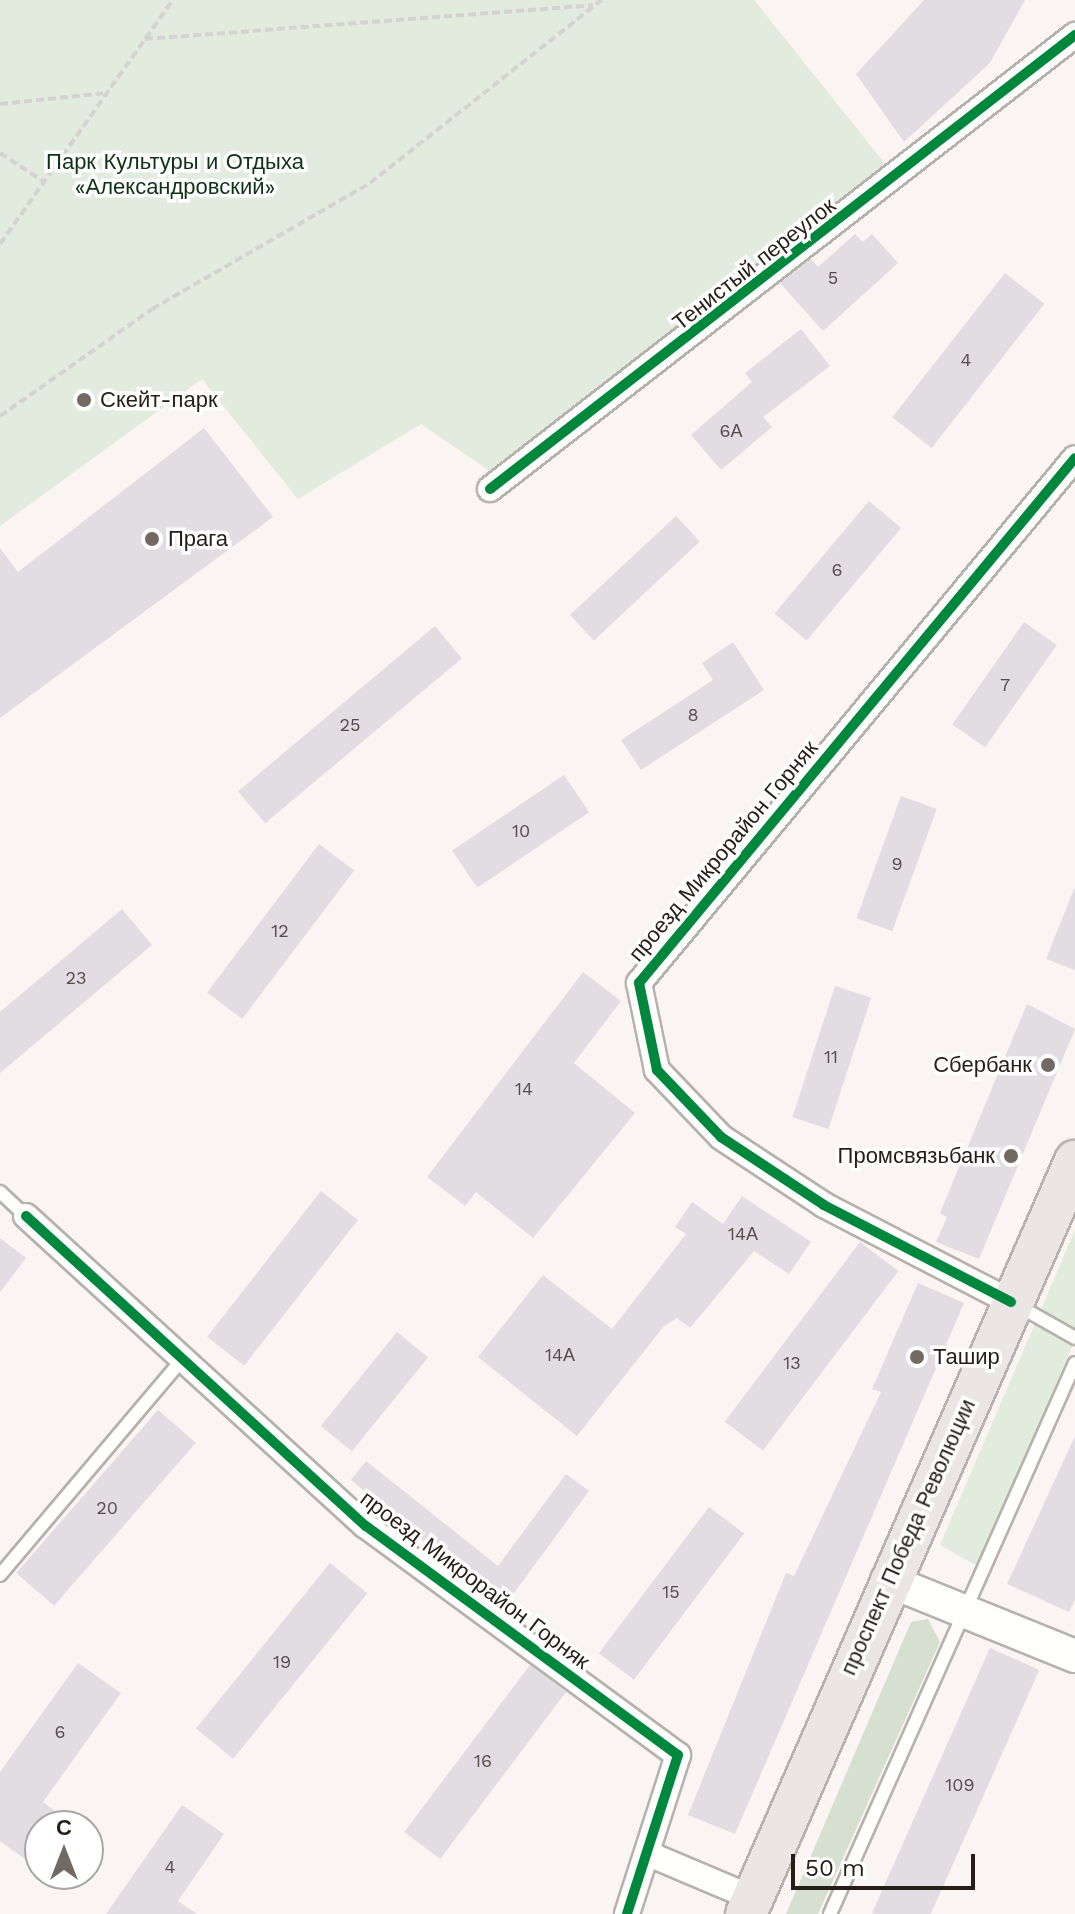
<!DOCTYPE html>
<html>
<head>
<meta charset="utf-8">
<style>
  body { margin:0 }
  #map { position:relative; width:1075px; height:1914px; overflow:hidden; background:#faf5f2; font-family:"Work Sans",sans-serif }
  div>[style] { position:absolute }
  .green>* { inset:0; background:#e1ebde }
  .forest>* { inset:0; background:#d5e0d1 }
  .building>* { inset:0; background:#e2dde2; transform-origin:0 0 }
  .path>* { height:4px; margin-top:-2px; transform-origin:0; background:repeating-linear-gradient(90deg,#d5d3d2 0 8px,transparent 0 12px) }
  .roads { filter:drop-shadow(2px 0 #b7b1ad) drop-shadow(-2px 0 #b7b1ad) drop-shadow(0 2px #b7b1ad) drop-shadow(0 -2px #b7b1ad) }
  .service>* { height:12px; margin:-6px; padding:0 6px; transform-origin:6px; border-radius:6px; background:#fefefd }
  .minor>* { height:24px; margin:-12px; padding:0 12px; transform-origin:12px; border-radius:12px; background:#fefefd }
  .tertiary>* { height:32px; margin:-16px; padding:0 16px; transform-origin:16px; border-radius:16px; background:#fefefd }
  .primary>* { height:40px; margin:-20px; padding:0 20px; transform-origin:20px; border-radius:20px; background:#ece5e6 }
  .cycleway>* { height:10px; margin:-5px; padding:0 5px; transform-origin:5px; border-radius:5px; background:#00873e }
  .dots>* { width:22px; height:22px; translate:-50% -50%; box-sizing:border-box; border:4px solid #fff; border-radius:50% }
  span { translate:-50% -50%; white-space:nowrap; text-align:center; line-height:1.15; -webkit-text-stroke:7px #fff; paint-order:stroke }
  .number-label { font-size:18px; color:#554d4a }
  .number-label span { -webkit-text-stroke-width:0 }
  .park-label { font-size:22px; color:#0d3312 }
  .street-label { font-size:22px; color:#261d18 }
  .poi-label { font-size:22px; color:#261d18 }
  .left { translate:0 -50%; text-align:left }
  .right { translate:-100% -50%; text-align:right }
  .north { position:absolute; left:24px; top:1810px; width:80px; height:80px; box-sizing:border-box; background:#fff; border:2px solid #a8a5a3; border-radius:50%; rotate:0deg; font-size:22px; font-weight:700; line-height:32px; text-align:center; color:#261d18 }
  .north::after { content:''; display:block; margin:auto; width:28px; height:36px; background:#706964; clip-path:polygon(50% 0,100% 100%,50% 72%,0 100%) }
  .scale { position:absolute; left:791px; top:1854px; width:184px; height:36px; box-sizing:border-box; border:4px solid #261d18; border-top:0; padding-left:10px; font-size:24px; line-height:28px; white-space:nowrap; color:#261d18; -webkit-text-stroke:6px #fff; paint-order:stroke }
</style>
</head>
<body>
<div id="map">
  <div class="green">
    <i style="clip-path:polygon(0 0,754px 0,886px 165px,491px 472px,421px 424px,298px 499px,202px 379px,0 526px)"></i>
    <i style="clip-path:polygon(1075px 1230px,1075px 1340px,979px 1567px,940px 1545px)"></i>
  </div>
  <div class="forest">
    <i style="clip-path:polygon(928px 1619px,940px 1642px,818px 1914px,786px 1914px,911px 1622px)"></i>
  </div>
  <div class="building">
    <i style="clip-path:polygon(924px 0,1025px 0,990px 63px,904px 142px,856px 74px)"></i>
    <i style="clip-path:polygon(855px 234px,863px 242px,872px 234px,898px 263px,823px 331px,780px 283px,811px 259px,818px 267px)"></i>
    <i style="left:1005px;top:273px;width:50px;height:183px;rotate:38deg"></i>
    <i style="clip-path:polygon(801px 329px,830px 366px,763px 417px,772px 427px,721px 470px,691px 435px,752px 382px,745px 373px)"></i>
    <i style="clip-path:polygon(204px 428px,273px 517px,0 718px,0 548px,18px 572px)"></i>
    <i style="left:869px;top:501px;width:42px;height:147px;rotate:40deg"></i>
    <i style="left:676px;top:516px;width:35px;height:145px;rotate:47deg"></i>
    <i style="left:1024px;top:622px;width:40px;height:125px;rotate:35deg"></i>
    <i style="left:435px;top:626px;width:42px;height:257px;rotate:50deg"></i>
    <i style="clip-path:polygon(733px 642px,764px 690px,641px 770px,621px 740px,713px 680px,702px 663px)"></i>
    <i style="left:564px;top:775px;width:45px;height:135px;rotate:56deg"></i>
    <i style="left:901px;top:796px;width:38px;height:130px;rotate:20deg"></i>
    <i style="left:319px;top:844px;width:44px;height:186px;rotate:37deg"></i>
    <i style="clip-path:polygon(1074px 889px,1075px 889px,1075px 970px,1046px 959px)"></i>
    <i style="clip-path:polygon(122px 909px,152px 945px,0 1073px,0 1012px)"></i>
    <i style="clip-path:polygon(583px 972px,621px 1001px,574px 1063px,635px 1113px,533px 1238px,476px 1192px,465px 1206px,427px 1177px)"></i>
    <i style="left:835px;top:986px;width:38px;height:138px;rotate:18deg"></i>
    <i style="clip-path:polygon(1027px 1004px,1075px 1029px,979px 1259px,936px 1242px,947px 1217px,940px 1213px)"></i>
    <i style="left:321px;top:1191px;width:47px;height:185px;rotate:38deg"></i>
    <i style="clip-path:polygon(742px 1196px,811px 1242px,789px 1274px,754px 1251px,690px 1328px,677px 1318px,664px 1326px,577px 1436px,478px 1357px,543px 1275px,612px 1329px,686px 1234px,675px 1227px,692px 1202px,723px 1224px)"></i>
    <i style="clip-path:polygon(0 1238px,26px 1258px,0 1292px)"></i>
    <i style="left:860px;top:1242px;width:48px;height:225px;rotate:37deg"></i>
    <i style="clip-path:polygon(918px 1283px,964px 1303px,735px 1834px,688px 1815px,786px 1573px,794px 1576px,881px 1392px,872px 1389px)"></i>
    <i style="left:397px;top:1332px;width:40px;height:121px;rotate:39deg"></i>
    <i style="left:158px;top:1410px;width:50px;height:216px;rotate:41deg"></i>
    <i style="clip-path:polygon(1075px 1436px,1075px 1600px,1069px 1612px,1007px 1584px)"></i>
    <i style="clip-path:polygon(366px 1461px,498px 1566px,566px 1474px,589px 1491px,503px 1608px,351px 1480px)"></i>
    <i style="left:709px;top:1507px;width:44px;height:183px;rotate:37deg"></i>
    <i style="left:330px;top:1563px;width:48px;height:213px;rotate:39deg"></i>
    <i style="left:990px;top:1648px;width:54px;height:290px;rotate:24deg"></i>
    <i style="clip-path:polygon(78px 1663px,121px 1693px,43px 1802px,75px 1826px,40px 1826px,40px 1870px,0 1841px,0 1772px)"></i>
    <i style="left:530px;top:1665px;width:45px;height:209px;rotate:37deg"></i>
    <i style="clip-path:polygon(182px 1805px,224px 1834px,178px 1901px,197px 1914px,106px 1914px)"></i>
  </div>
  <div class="path">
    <i style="left:145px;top:39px;width:449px;rotate:-4.3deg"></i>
    <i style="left:0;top:104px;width:106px;rotate:-6deg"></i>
    <i style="left:0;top:153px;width:51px;rotate:33.1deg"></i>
    <i style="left:0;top:244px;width:299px;rotate:-54.7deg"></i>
    <i style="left:0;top:416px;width:186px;rotate:-35.1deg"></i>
    <i style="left:152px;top:309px;width:252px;rotate:-30deg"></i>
    <i style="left:370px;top:183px;width:295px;rotate:-38.3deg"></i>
  </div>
  <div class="roads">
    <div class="service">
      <i style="left:0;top:1192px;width:35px;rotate:43deg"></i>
      <i style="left:1017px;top:1305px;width:67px;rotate:29.6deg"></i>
      <i style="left:0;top:1575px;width:285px;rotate:-49.8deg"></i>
      <i style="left:830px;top:1914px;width:603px;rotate:-66.03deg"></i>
    </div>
    <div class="minor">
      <i style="left:490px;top:489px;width:741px;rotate:-37.81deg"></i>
      <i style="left:26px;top:1216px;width:460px;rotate:42.4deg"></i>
      <i style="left:366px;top:1526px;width:387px;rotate:36.3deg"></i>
      <i style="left:678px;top:1755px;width:167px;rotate:107.8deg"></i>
      <i style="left:1011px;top:1302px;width:211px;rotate:-152.6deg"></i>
      <i style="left:824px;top:1205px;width:123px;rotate:-146.6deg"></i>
      <i style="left:721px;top:1137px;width:93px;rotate:-133.7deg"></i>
      <i style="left:657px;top:1070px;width:89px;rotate:-101.7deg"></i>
      <i style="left:639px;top:983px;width:682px;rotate:-50.29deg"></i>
      <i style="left:651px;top:1855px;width:111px;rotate:22.9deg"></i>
    </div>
    <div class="tertiary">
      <i style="left:887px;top:1580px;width:203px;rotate:22deg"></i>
    </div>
    <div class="primary">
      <i style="left:746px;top:1914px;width:822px;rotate:-66.4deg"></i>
    </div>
  </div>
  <div class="cycleway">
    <i style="left:490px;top:489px;width:741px;rotate:-37.81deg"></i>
    <i style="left:26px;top:1216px;width:460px;rotate:42.4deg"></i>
    <i style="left:366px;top:1526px;width:387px;rotate:36.3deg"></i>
    <i style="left:678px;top:1755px;width:167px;rotate:107.8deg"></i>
    <i style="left:1011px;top:1302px;width:211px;rotate:-152.6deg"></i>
    <i style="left:824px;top:1205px;width:123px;rotate:-146.6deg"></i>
    <i style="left:721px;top:1137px;width:93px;rotate:-133.7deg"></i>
    <i style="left:657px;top:1070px;width:89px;rotate:-101.7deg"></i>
    <i style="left:639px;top:983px;width:682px;rotate:-50.29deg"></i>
  </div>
  <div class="dots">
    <i style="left:84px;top:400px;background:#706964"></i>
    <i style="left:152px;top:539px;background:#706964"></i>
    <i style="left:1048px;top:1065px;background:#706964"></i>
    <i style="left:1011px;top:1156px;background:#706964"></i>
    <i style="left:917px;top:1357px;background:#706964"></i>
  </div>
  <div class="number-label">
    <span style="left:833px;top:278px">5</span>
    <span style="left:966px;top:360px">4</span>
    <span style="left:731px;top:431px">6А</span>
    <span style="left:837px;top:570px">6</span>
    <span style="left:1005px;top:685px">7</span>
    <span style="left:693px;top:715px">8</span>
    <span style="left:350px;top:725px">25</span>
    <span style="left:521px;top:831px">10</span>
    <span style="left:897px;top:864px">9</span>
    <span style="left:280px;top:931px">12</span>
    <span style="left:76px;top:978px">23</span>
    <span style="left:831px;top:1057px">11</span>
    <span style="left:524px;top:1089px">14</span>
    <span style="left:743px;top:1234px">14А</span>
    <span style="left:560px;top:1355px">14А</span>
    <span style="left:792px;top:1363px">13</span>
    <span style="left:107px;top:1508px">20</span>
    <span style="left:671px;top:1592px">15</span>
    <span style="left:282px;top:1662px">19</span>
    <span style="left:60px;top:1732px">6</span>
    <span style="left:483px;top:1761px">16</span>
    <span style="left:960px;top:1785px">109</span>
    <span style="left:170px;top:1867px">4</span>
  </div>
  <div class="park-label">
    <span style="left:175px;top:174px">Парк Культуры и Отдыха<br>«Александровский»</span>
  </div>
  <div class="street-label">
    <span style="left:754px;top:264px;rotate:-38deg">Тенистый переулок</span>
    <span style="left:723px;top:851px;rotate:-50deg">проезд Микрорайон Горняк</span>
    <span style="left:908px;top:1537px;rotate:-66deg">проспект Победа Революции</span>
    <span style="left:475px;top:1580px;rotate:37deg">проезд Микрорайон Горняк</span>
  </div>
  <div class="poi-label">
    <span class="left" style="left:100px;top:400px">Скейт-парк</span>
    <span class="left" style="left:168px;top:539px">Прага</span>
    <span class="right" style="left:1032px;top:1065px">Сбербанк</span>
    <span class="right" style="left:995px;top:1156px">Промсвязьбанк</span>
    <span class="left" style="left:933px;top:1357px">Ташир</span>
  </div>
  <div class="north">С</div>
  <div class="scale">50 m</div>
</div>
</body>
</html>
